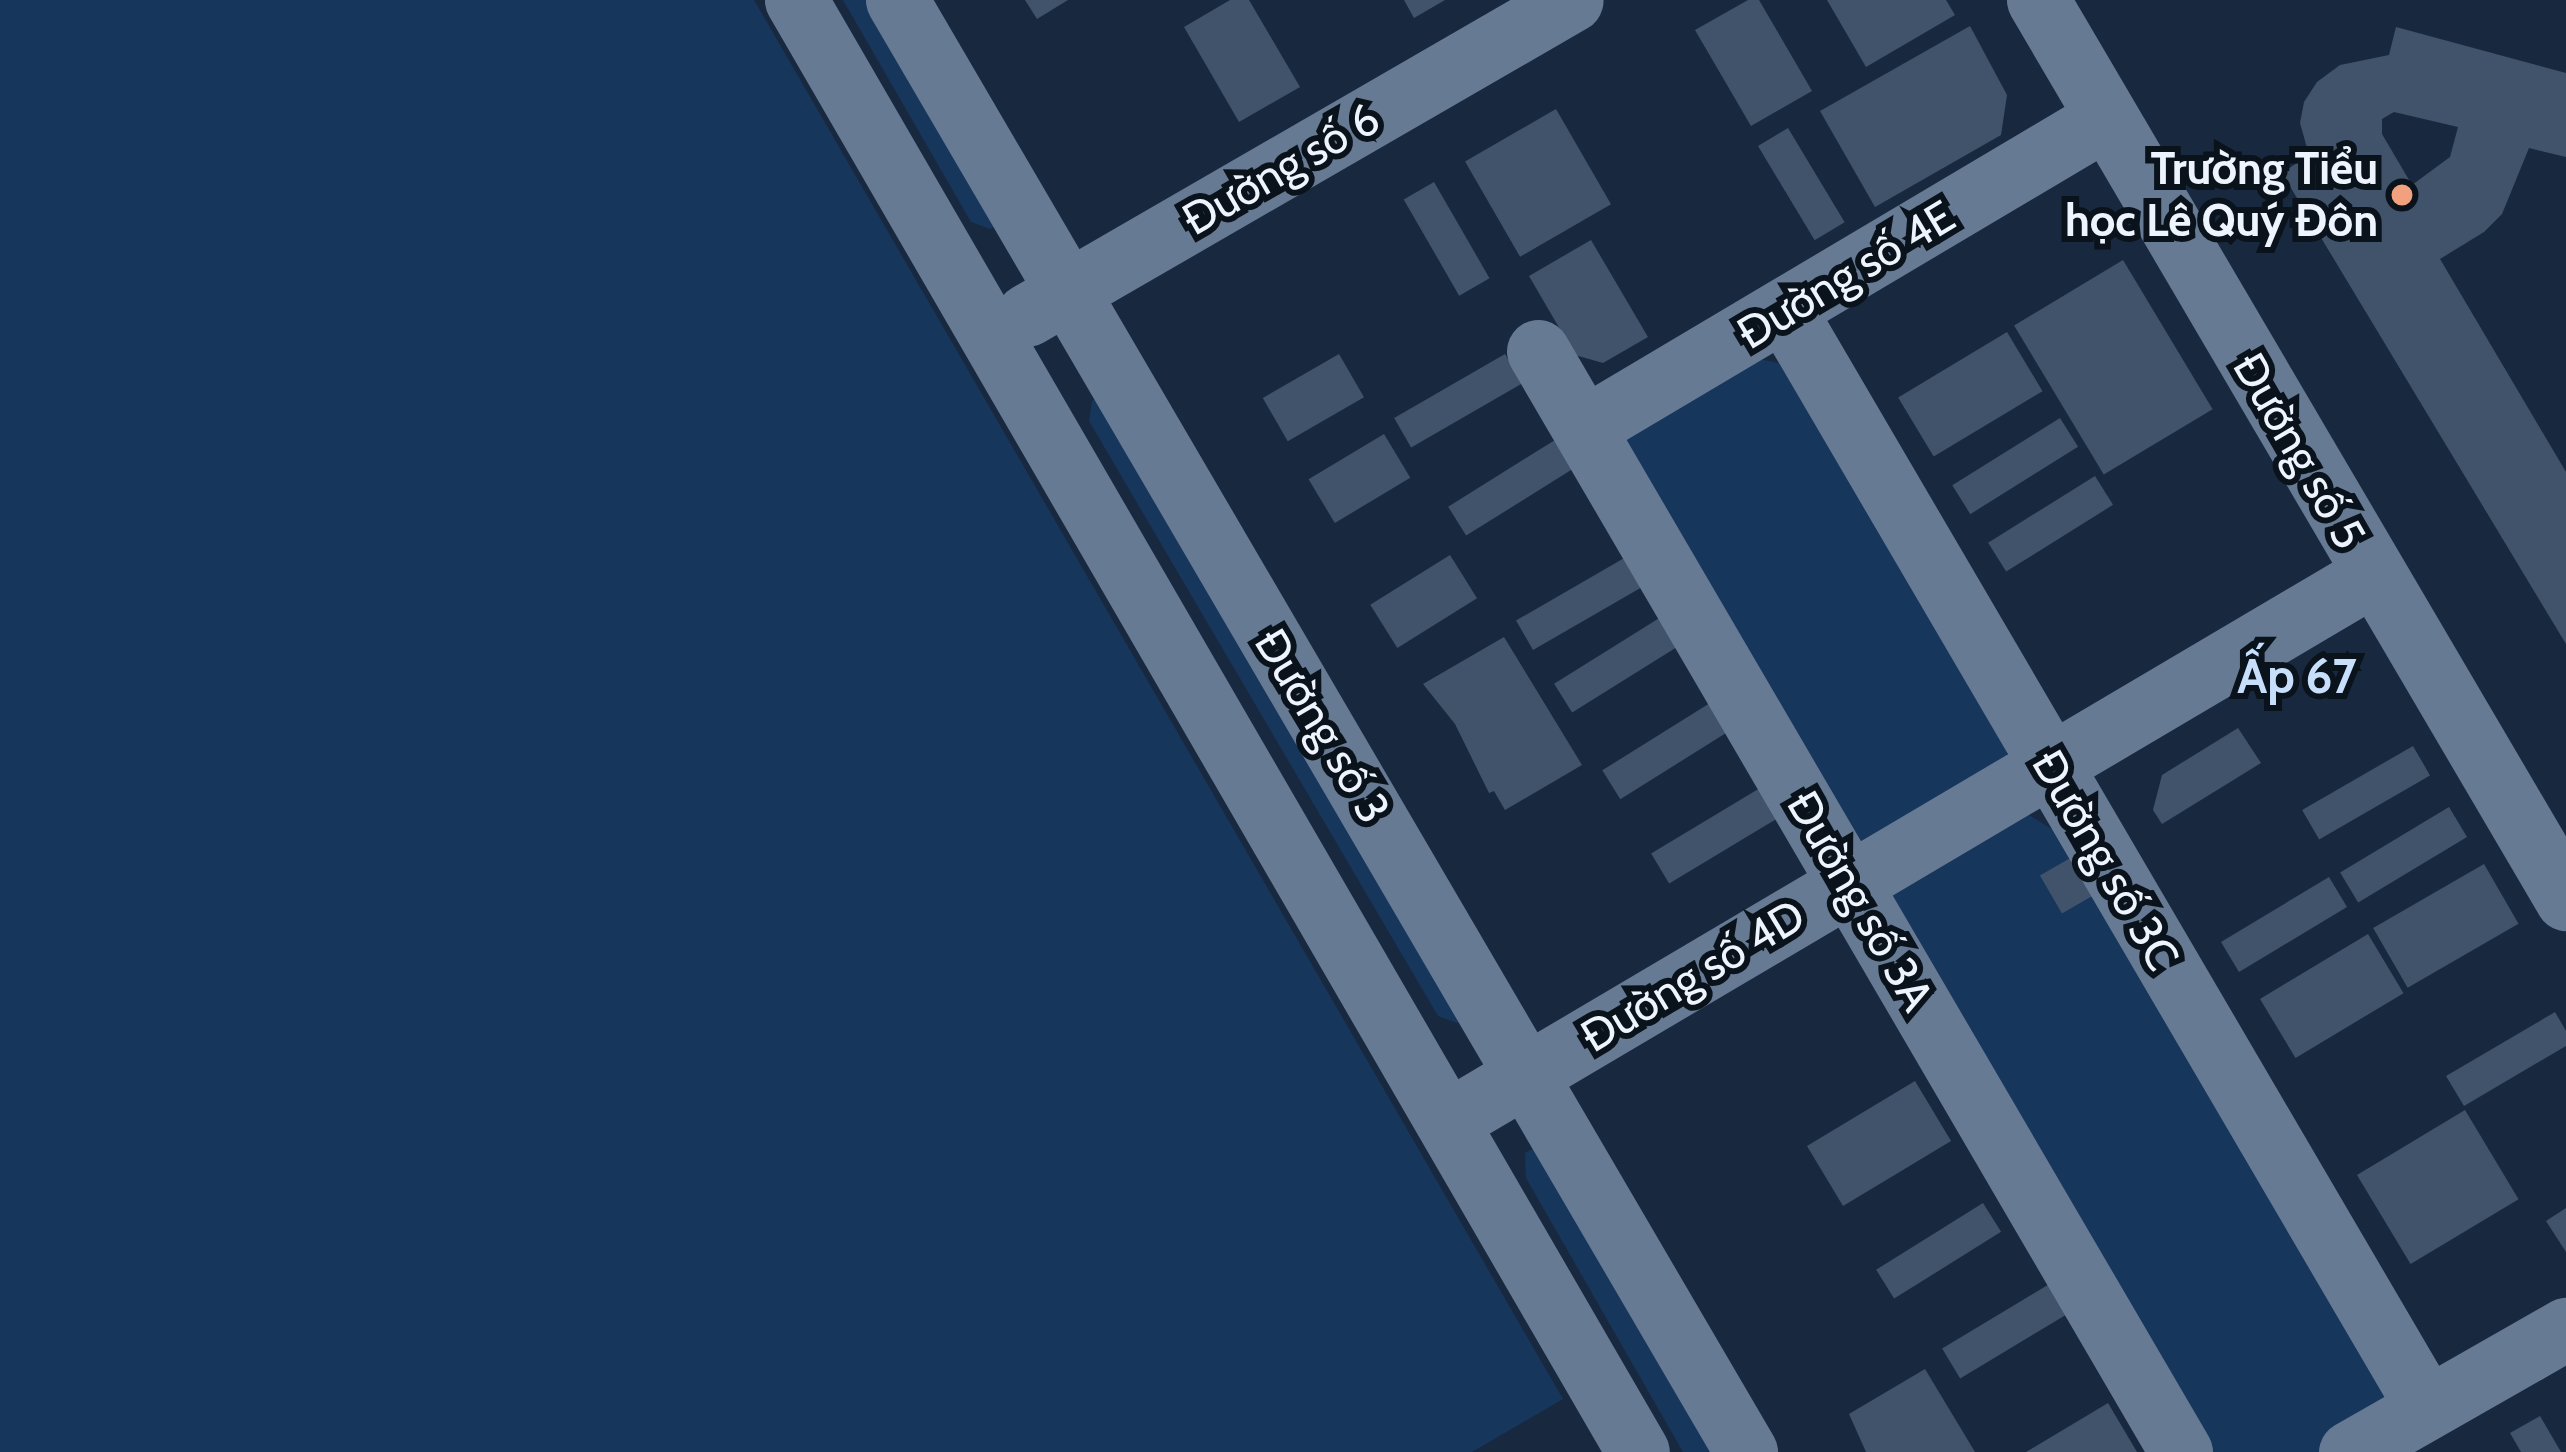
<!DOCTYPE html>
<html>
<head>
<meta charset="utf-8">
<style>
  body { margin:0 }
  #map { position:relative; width:2566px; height:1452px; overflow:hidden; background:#18293f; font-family:Cabin,sans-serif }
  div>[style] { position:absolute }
  .green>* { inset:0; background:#17365b }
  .building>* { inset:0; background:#40536b; transform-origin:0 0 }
  .minor>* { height:63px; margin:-31.5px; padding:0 31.5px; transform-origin:31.5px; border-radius:31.5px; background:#667a94 }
  .dots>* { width:33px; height:33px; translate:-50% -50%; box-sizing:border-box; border:6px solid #0a121b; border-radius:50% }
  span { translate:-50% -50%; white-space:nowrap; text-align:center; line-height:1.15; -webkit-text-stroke:12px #0a121b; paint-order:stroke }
  .street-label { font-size:45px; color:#eef4fd }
  .poi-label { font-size:45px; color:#eef4fd; font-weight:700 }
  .right { translate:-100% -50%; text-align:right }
  .neighbourhood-label { font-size:48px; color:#c8dffb; font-weight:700 }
</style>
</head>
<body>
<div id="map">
  <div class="green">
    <i style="clip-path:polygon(0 0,754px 0,1563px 1399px,1472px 1452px,0 1452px)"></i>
    <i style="clip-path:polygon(843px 0,883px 0,1000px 223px,990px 229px,971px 222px)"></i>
    <i style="clip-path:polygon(1758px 359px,1779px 363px,2009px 739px,2006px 761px,1868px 844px,1851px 839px,1624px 446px,1632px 429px)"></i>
    <i style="clip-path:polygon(1101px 397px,1466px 1017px,1457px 1023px,1438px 1016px,1089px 421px,1092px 401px)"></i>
    <i style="clip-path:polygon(2026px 813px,2065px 837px,2390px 1386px,2377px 1417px,2318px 1452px,2195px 1452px,1889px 909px,1893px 890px)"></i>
    <i style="clip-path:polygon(1536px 1147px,1729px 1452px,1683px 1452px,1526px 1178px,1525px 1153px)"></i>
  </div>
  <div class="building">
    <i style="clip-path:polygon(1025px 0,1068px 0,1037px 19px)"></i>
    <i style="clip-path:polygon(1230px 0,1249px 0,1300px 87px,1239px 122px,1184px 27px)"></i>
    <i style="clip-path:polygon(1404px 0,1445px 0,1414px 18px)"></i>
    <i style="clip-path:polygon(1748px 0,1759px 0,1812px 91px,1751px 126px,1695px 30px)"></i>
    <i style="clip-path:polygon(1827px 0,1946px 0,1955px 15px,1866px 67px)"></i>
    <i style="clip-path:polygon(1970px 26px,2007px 95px,2001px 135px,1875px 207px,1820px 111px)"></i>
    <i style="clip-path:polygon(evenodd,2396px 27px,2566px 73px,2566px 157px,2529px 148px,2502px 214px,2484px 232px,2440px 259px,2566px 472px,2566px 644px,2282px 173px,2309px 155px,2300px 123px,2304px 102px,2317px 82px,2340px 65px,2389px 55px,2396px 27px,2394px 112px,2458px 127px,2450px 157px,2412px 185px,2382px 134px,2382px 119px,2394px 112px)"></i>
    <i style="left:1556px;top:109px;width:110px;height:105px;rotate:60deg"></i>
    <i style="left:1788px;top:128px;width:110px;height:35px;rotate:59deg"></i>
    <i style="left:1434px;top:182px;width:111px;height:35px;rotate:60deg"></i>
    <i style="clip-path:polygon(1591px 240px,1648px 337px,1603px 363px,1575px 355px,1529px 276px)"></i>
    <i style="left:2123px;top:260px;width:174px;height:127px;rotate:59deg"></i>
    <i style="left:2007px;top:332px;width:69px;height:127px;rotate:59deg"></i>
    <i style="left:1339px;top:354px;width:50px;height:88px;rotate:60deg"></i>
    <i style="left:1505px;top:354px;width:34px;height:128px;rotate:60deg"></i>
    <i style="left:2060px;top:418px;width:34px;height:127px;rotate:58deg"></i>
    <i style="left:1384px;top:434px;width:51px;height:88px;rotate:59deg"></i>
    <i style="left:1555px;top:440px;width:34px;height:126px;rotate:58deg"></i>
    <i style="left:2095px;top:476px;width:34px;height:126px;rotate:58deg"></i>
    <i style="left:1450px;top:555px;width:51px;height:94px;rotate:58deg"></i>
    <i style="left:1626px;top:557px;width:34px;height:127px;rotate:60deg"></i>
    <i style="left:1661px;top:617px;width:34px;height:126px;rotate:58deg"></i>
    <i style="clip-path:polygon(1504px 637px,1582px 765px,1505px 810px,1494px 791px,1489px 793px,1455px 724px,1423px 684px)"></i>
    <i style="left:1710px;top:703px;width:34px;height:127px;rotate:58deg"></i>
    <i style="clip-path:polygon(2238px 728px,2261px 763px,2162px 824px,2153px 810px,2162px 775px)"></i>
    <i style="left:2413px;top:746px;width:34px;height:128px;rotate:60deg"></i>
    <i style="left:1760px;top:788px;width:35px;height:127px;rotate:59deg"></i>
    <i style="left:2449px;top:807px;width:35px;height:127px;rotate:59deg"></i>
    <i style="left:2072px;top:857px;width:44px;height:37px;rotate:60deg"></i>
    <i style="left:2484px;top:864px;width:69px;height:128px;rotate:60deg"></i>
    <i style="left:2329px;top:877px;width:35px;height:126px;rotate:59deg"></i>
    <i style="left:2368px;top:934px;width:69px;height:126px;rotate:59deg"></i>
    <i style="clip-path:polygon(2555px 1012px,2566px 1031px,2566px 1046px,2464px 1106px,2446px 1076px)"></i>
    <i style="left:1915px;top:1081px;width:70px;height:126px;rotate:59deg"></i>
    <i style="left:2465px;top:1110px;width:104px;height:126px;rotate:59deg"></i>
    <i style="left:1983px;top:1203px;width:34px;height:126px;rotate:58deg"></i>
    <i style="clip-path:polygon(2566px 1208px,2566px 1252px,2546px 1221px)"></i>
    <i style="left:2051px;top:1283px;width:35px;height:127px;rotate:59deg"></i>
    <i style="clip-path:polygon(1925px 1369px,1975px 1452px,1866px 1452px,1849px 1414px)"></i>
    <i style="clip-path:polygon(2108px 1403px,2137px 1452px,2026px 1452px)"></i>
    <i style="clip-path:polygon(2540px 1416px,2561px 1452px,2521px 1452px,2510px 1433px)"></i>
  </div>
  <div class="minor">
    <i style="left:796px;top:0;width:1678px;rotate:59.89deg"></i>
    <i style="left:897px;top:0;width:1682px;rotate:59.68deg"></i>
    <i style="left:2038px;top:0;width:1043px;rotate:59.57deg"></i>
    <i style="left:1786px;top:313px;width:1267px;rotate:59.65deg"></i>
    <i style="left:1027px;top:315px;width:629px;rotate:-30.03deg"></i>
    <i style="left:1538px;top:351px;width:1275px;rotate:59.71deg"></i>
    <i style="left:1584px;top:428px;width:607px;rotate:-30.7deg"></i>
    <i style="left:1448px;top:1121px;width:1073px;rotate:-30.58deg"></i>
    <i style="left:2350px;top:1452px;width:249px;rotate:-29.7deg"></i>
  </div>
  <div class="dots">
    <i style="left:2402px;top:195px;background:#f2a17e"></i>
  </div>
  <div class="street-label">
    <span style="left:1281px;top:169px;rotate:-30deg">Đường số 6</span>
    <span style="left:1846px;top:275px;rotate:-31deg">Đường số 4E</span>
    <span style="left:2299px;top:451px;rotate:60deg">Đường số 5</span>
    <span style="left:1322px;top:726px;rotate:59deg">Đường số 3</span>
    <span style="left:2105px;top:860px;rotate:60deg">Đường số 3C</span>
    <span style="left:1860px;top:901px;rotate:60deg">Đường số 3A</span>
    <span style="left:1693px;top:976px;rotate:-31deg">Đường số 4D</span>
  </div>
  <div class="poi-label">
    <span class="right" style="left:2378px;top:195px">Trường Tiểu<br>học Lê Quý Đôn</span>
  </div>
  <div class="neighbourhood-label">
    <span style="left:2297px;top:677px">Ấp 67</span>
  </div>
</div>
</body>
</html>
